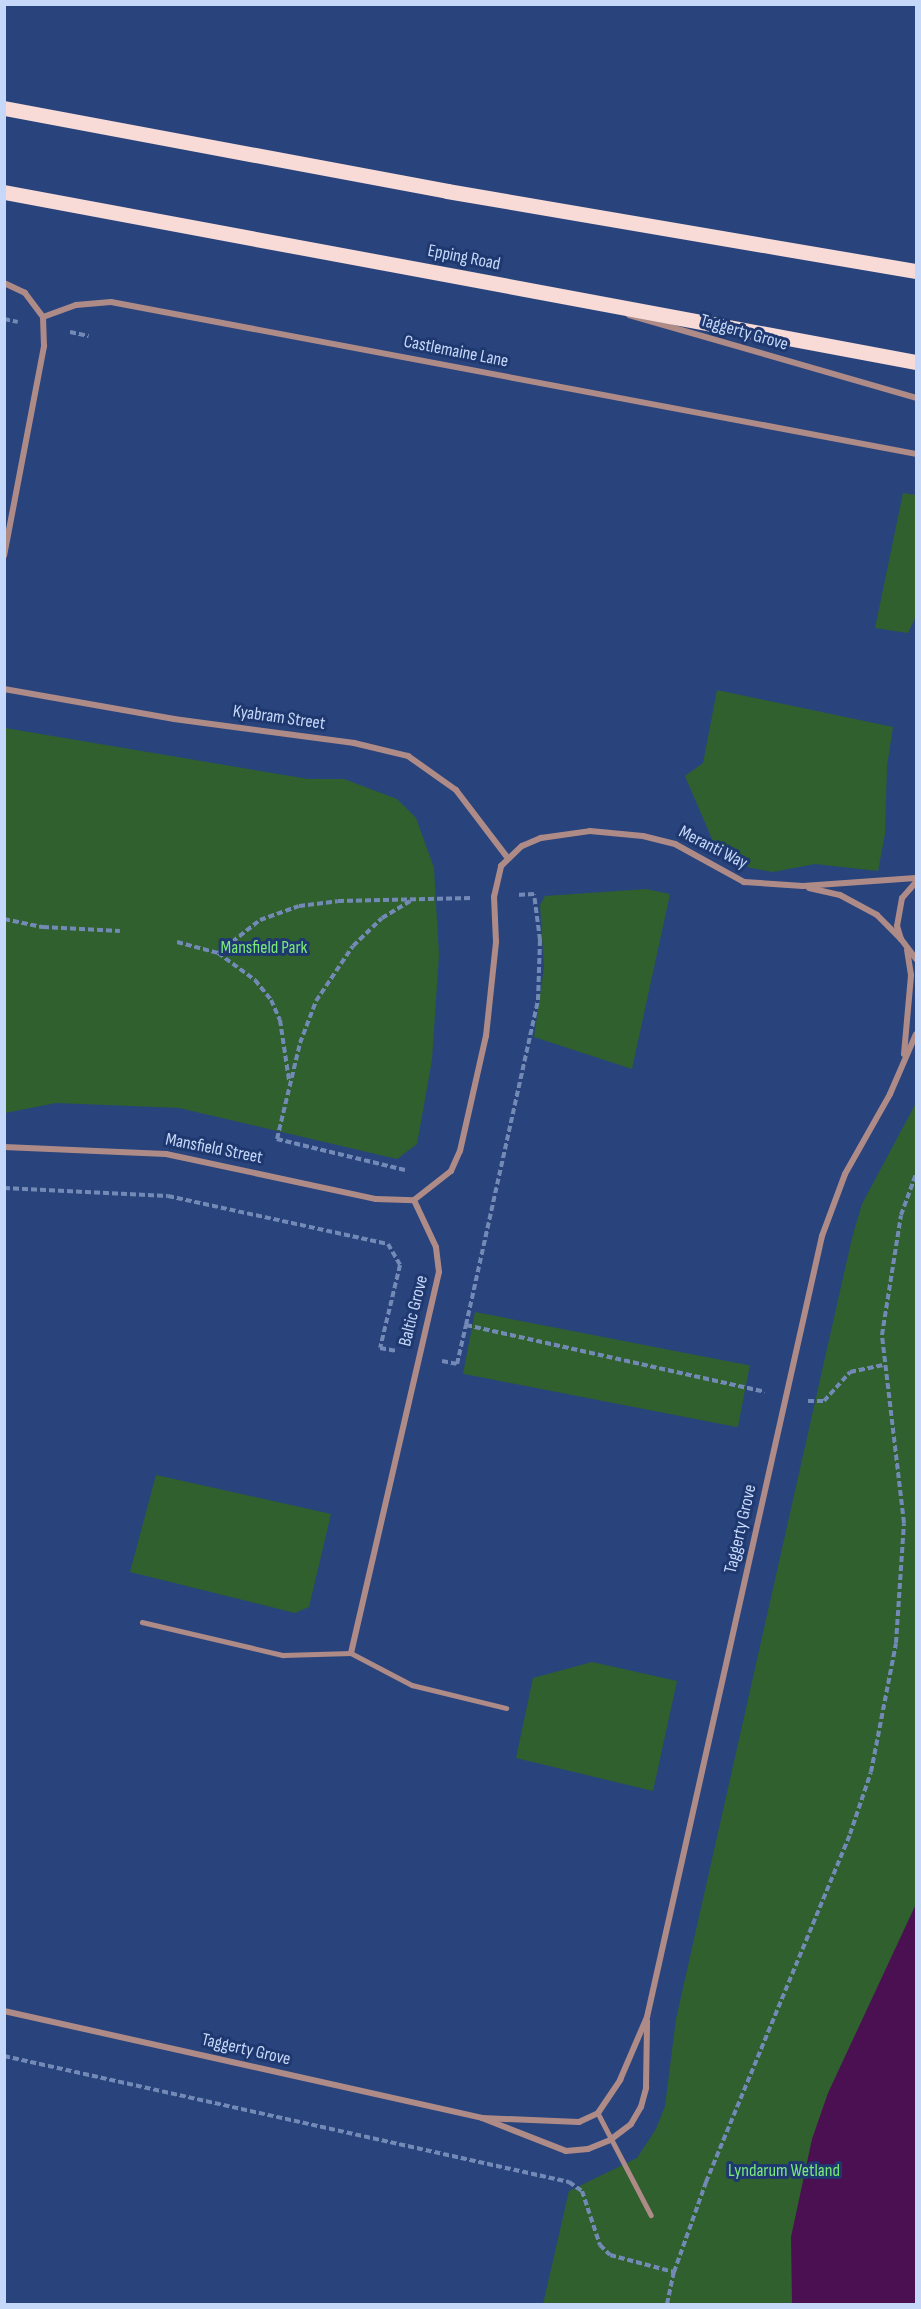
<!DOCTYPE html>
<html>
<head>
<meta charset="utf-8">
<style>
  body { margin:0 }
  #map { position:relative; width:921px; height:2309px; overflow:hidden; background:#29447c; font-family:"Sofia Sans Condensed",sans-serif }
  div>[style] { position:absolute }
  .green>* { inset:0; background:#2f602e; transform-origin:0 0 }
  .water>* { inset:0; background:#4b1052 }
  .path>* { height:4px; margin-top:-2px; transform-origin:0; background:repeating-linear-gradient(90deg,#738ab7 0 6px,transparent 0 9px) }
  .lane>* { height:4.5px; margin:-2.25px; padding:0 2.25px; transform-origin:2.25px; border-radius:2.25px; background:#af8b88 }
  .street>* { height:6px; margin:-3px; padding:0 3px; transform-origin:3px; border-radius:3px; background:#af8b88 }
  .primary>* { height:15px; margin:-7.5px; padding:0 7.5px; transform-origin:7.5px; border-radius:7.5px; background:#f8dad7 }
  span { translate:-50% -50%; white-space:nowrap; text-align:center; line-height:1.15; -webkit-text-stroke:6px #1f3970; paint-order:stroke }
  .street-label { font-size:18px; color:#c6d8f9 }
  .park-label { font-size:18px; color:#7be978 }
  .frame { position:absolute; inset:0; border:6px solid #c6d8f9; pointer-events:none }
</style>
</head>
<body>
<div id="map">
  <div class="green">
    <i style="clip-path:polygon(903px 493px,916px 495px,916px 616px,908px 633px,875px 628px)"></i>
    <i style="clip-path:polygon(717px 690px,893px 727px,887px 766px,885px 834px,878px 871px,815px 864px,773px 872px,751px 868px,727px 857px,715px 846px,685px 776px,703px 763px)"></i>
    <i style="clip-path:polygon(5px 728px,308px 779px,344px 779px,397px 799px,416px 818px,434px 868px,439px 955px,432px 1060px,417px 1144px,397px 1159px,179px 1108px,56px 1103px,5px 1113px)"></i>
    <i style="clip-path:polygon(646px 889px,670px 894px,632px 1069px,534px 1037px,544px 967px,540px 905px,545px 896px)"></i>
    <i style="clip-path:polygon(916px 1103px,916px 2304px,543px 2304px,569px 2191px,637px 2158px,656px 2129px,665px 2106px,676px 2019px,852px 1238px,862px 1204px)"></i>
    <i style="left:475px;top:1312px;width:280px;height:63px;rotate:11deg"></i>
    <i style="clip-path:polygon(156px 1475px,331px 1514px,309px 1607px,295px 1613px,130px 1572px)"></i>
    <i style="clip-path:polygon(592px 1662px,677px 1681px,653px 1791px,516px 1758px,533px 1678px)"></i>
  </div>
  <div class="water">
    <i style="clip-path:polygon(916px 1904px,916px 2304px,792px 2304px,791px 2237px,812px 2139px,828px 2093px)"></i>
  </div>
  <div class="path">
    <i style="left:4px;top:319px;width:14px;rotate:12deg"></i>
    <i style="left:70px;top:332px;width:19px;rotate:12deg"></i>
    <i style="left:4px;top:919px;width:40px;rotate:12deg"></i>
    <i style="left:43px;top:927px;width:77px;rotate:3deg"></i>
    <i style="left:177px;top:942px;width:42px;rotate:15deg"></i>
    <i style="left:218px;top:953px;width:46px;rotate:36.1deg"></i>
    <i style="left:255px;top:980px;width:26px;rotate:51deg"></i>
    <i style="left:271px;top:1000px;width:22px;rotate:66deg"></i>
    <i style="left:280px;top:1020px;width:61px;rotate:81.5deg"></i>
    <i style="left:218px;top:953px;width:53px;rotate:-38.2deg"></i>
    <i style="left:260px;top:920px;width:41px;rotate:-19.7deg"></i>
    <i style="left:299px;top:906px;width:39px;rotate:-7deg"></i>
    <i style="left:338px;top:901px;width:134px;rotate:-1.3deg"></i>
    <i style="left:405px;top:1170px;width:132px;rotate:-166.4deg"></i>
    <i style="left:277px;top:1139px;width:99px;rotate:-76.5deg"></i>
    <i style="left:300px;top:1043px;width:45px;rotate:-69.1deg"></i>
    <i style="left:316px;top:1001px;width:66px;rotate:-56.1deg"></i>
    <i style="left:353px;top:946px;width:40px;rotate:-44deg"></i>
    <i style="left:382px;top:918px;width:33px;rotate:-31deg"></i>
    <i style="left:4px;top:1188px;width:164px;rotate:2.8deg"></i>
    <i style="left:168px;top:1196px;width:225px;rotate:12.3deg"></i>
    <i style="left:388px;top:1244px;width:24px;rotate:60deg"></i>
    <i style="left:400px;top:1265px;width:85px;rotate:103.5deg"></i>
    <i style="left:380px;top:1348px;width:17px;rotate:10deg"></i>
    <i style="left:466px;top:1325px;width:333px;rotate:-77.5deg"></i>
    <i style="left:538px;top:1000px;width:60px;rotate:-88.1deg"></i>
    <i style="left:540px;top:940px;width:46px;rotate:-97.4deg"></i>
    <i style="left:534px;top:894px;width:18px;rotate:177deg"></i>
    <i style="left:442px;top:1361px;width:15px;rotate:11deg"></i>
    <i style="left:457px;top:1364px;width:40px;rotate:-77deg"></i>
    <i style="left:466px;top:1325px;width:306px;rotate:12.6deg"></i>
    <i style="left:808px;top:1401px;width:16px"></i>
    <i style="left:824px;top:1401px;width:39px;rotate:-48deg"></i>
    <i style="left:850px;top:1372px;width:34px;rotate:-12deg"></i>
    <i style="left:4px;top:2056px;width:579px;rotate:12.57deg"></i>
    <i style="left:569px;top:2182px;width:16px;rotate:35deg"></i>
    <i style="left:582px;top:2191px;width:57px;rotate:71.6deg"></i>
    <i style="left:600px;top:2245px;width:14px;rotate:45deg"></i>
    <i style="left:610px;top:2255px;width:66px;rotate:14.9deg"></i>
    <i style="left:667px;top:2304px;width:33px;rotate:-78deg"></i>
    <i style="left:674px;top:2272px;width:96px;rotate:-70.4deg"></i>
    <i style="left:706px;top:2182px;width:377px;rotate:-67.5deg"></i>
    <i style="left:850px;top:1834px;width:65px;rotate:-71.3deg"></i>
    <i style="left:871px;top:1772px;width:131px;rotate:-79deg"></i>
    <i style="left:896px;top:1643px;width:120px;rotate:-86.2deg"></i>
    <i style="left:904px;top:1523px;width:189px;rotate:-96.7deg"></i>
    <i style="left:882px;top:1335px;width:121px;rotate:-81deg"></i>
    <i style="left:901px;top:1215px;width:44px;rotate:-69.9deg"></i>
  </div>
  <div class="lane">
    <i style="left:142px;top:1622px;width:145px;rotate:13.2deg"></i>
    <i style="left:283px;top:1655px;width:68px;rotate:-1.7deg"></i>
    <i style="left:351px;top:1653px;width:69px;rotate:27.7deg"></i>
    <i style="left:412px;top:1685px;width:97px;rotate:13.7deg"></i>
    <i style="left:598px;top:2113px;width:115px;rotate:62.5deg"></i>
  </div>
  <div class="street">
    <i style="left:4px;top:283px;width:23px;rotate:25deg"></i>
    <i style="left:25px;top:293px;width:30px;rotate:53deg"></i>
    <i style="left:43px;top:317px;width:35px;rotate:-20deg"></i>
    <i style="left:76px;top:305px;width:35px;rotate:-5deg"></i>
    <i style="left:111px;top:302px;width:819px;rotate:10.69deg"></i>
    <i style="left:629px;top:315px;width:299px;rotate:16.1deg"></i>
    <i style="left:4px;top:556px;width:214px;rotate:-79.2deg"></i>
    <i style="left:44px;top:346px;width:29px;rotate:-92deg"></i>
    <i style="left:4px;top:689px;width:173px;rotate:10deg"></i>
    <i style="left:174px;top:719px;width:182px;rotate:7.6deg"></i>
    <i style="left:354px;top:743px;width:56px;rotate:13.5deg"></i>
    <i style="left:408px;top:756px;width:59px;rotate:35.3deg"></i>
    <i style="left:456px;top:790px;width:84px;rotate:52.7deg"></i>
    <i style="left:916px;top:882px;width:21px;rotate:131deg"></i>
    <i style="left:902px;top:898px;width:28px;rotate:100deg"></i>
    <i style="left:897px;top:926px;width:14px;rotate:73deg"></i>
    <i style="left:901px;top:939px;width:25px;rotate:53deg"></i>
    <i style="left:809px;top:888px;width:32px;rotate:13deg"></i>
    <i style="left:840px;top:895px;width:42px;rotate:28.4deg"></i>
    <i style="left:877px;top:915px;width:34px;rotate:45deg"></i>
    <i style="left:904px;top:1054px;width:79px;rotate:-84.9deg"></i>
    <i style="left:911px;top:975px;width:25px;rotate:-99deg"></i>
    <i style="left:4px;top:1147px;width:162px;rotate:2.5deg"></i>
    <i style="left:166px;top:1154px;width:215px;rotate:12.1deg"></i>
    <i style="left:376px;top:1199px;width:38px;rotate:2deg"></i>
    <i style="left:351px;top:1653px;width:391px;rotate:-77deg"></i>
    <i style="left:439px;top:1272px;width:25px;rotate:-97deg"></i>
    <i style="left:436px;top:1247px;width:52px;rotate:-115.1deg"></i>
    <i style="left:414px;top:1200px;width:47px;rotate:-38.1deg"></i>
    <i style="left:451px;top:1171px;width:22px;rotate:-66deg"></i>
    <i style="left:460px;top:1151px;width:118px;rotate:-77.3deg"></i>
    <i style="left:486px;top:1036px;width:95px;rotate:-83.9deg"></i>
    <i style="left:496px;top:942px;width:45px;rotate:-92.5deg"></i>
    <i style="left:494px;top:897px;width:32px;rotate:-77deg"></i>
    <i style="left:501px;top:866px;width:29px;rotate:-44deg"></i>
    <i style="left:522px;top:846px;width:21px;rotate:-23deg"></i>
    <i style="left:541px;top:838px;width:49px;rotate:-8.1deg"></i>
    <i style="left:590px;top:831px;width:53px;rotate:5.4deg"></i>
    <i style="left:643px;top:836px;width:33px;rotate:14deg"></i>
    <i style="left:675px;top:844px;width:79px;rotate:28.8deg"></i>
    <i style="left:744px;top:882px;width:59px;rotate:3.9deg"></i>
    <i style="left:803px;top:886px;width:113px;rotate:-4deg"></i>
    <i style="left:4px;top:2011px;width:490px;rotate:12.6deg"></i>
    <i style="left:482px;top:2118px;width:90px;rotate:21.4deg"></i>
    <i style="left:566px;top:2151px;width:22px;rotate:-5deg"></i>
    <i style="left:588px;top:2149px;width:24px;rotate:-22deg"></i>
    <i style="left:610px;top:2140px;width:26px;rotate:-37deg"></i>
    <i style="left:631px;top:2124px;width:20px;rotate:-60deg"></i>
    <i style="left:641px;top:2107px;width:20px;rotate:-75deg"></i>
    <i style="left:646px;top:2088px;width:67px;rotate:-89.1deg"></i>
    <i style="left:482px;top:2118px;width:97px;rotate:2.4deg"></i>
    <i style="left:579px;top:2122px;width:21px;rotate:-25deg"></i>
    <i style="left:598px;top:2113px;width:40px;rotate:-56deg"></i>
    <i style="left:620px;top:2080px;width:69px;rotate:-66.8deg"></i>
    <i style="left:647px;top:2017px;width:800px;rotate:-77.37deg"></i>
    <i style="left:822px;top:1236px;width:66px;rotate:-69.6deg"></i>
    <i style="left:845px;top:1174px;width:92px;rotate:-60.6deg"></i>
    <i style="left:890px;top:1094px;width:65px;rotate:-66.6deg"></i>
  </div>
  <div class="primary">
    <i style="left:4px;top:108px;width:451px;rotate:10.6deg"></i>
    <i style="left:447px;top:191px;width:476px;rotate:9.7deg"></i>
    <i style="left:4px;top:192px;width:928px;rotate:10.56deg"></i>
  </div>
  <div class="street-label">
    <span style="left:464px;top:258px;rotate:11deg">Epping Road</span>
    <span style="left:744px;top:333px;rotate:16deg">Taggerty Grove</span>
    <span style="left:456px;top:352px;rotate:11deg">Castlemaine Lane</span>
    <span style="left:279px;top:718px;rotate:8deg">Kyabram Street</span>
    <span style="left:713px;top:848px;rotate:27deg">Meranti Way</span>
    <span style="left:214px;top:1149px;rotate:11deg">Mansfield Street</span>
    <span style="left:414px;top:1311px;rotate:-76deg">Baltic Grove</span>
    <span style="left:741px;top:1529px;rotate:-77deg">Taggerty Grove</span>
    <span style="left:246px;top:2050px;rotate:13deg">Taggerty Grove</span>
  </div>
  <div class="park-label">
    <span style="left:264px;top:948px">Mansfield Park</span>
    <span style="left:784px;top:2171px">Lyndarum Wetland</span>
  </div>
  <div class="frame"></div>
</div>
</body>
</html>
